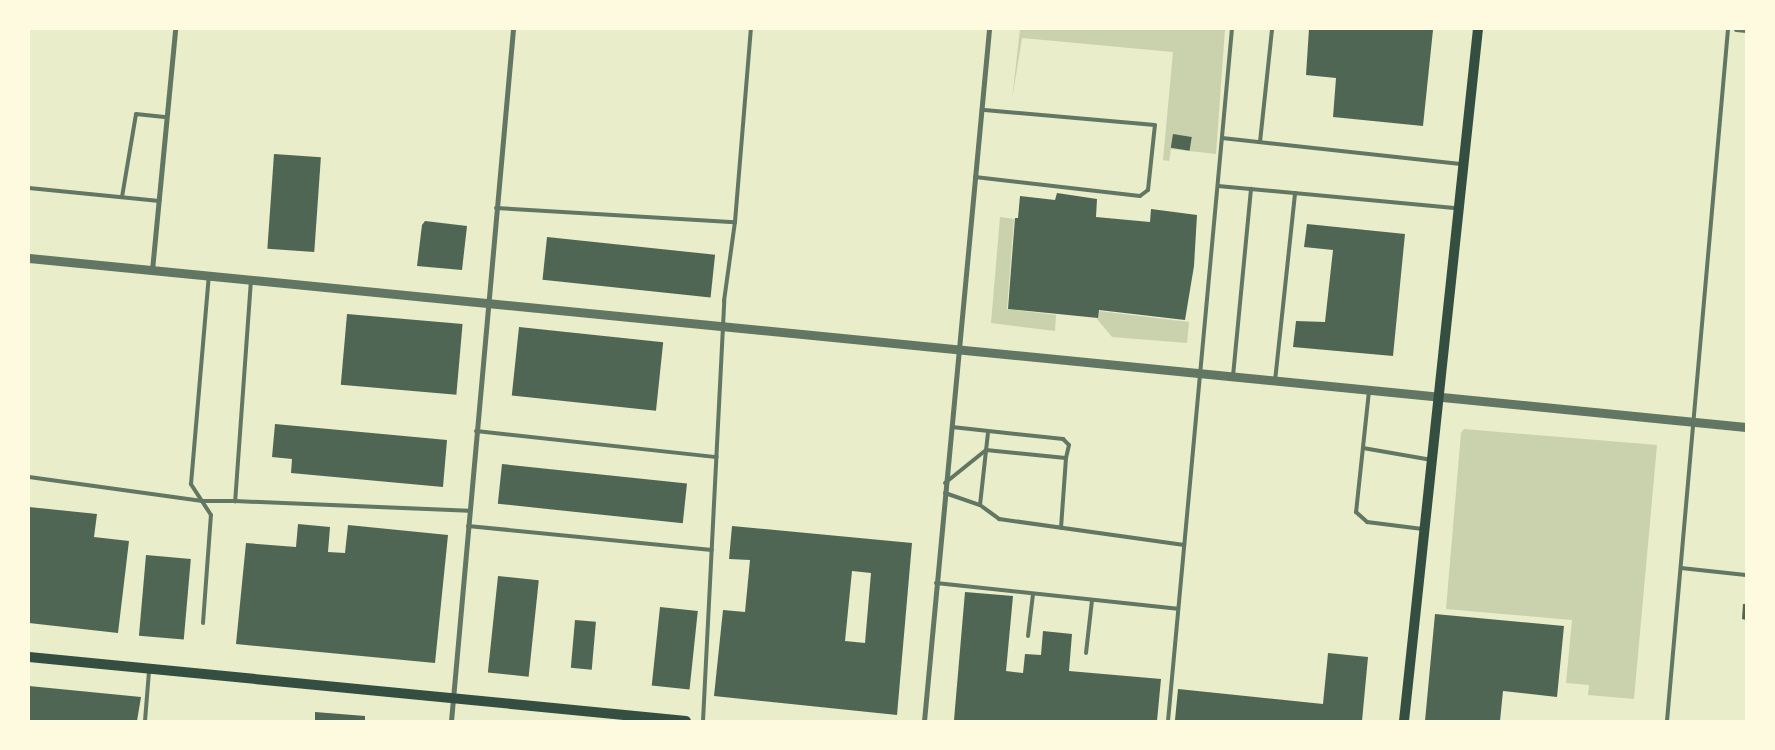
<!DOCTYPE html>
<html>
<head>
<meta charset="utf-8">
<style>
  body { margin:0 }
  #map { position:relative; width:1775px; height:750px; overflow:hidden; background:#e9edc9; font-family:"Sofia Sans Condensed",sans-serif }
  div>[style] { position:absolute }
  .green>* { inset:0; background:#cad2ad }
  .building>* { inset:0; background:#4f6655; transform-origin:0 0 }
  .service>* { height:4px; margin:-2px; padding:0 2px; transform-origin:2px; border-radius:2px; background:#617663 }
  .minor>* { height:5px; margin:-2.5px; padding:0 2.5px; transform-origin:2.5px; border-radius:2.5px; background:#617663 }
  .tertiary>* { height:9px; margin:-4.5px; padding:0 4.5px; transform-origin:4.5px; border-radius:4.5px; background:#617663 }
  .secondary>* { height:10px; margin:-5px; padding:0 5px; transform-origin:5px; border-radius:5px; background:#344e41 }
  span { translate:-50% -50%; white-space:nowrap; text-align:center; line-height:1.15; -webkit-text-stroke:4px #fefae0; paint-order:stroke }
  .frame { position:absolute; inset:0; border:30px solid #fefae0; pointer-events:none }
</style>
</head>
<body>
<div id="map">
  <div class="green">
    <i style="clip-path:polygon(1020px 29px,1225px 29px,1216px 154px,1171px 149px,1169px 161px,1163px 160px,1173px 52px,1022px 38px,1012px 100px)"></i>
    <i style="clip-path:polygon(1000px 217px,1014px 219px,1007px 309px,1056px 315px,1055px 331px,991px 323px)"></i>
    <i style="clip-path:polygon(1099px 311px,1189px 322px,1187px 343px,1112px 337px,1097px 319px)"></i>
    <i style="clip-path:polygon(1464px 429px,1657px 445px,1634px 699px,1588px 695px,1589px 685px,1566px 683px,1572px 620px,1446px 609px,1461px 433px)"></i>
  </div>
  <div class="building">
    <i style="clip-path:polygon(1309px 29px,1433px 30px,1423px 126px,1333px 117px,1336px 78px,1306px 75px)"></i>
    <i style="left:1173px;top:134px;width:19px;height:14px;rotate:9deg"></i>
    <i style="left:274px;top:154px;width:47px;height:95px;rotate:4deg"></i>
    <i style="clip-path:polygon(1057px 193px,1097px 199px,1096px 217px,1150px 222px,1151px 209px,1197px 215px,1194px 266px,1185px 320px,1099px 310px,1098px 318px,1008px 309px,1015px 218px,1018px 218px,1020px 196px,1055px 200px)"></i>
    <i style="clip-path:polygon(425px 221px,467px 226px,462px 270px,417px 266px,422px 225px)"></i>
    <i style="clip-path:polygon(1307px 224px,1405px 234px,1393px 356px,1293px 347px,1296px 321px,1325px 322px,1333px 250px,1304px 247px)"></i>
    <i style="left:547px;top:237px;width:169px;height:43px;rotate:6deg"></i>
    <i style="left:347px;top:314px;width:116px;height:71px;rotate:5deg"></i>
    <i style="left:519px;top:327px;width:145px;height:69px;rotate:6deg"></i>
    <i style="clip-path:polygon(275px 424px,447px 440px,443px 487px,291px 473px,292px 459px,272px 457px)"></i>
    <i style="left:502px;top:464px;width:186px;height:40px;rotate:6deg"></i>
    <i style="clip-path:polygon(29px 507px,97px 514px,94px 537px,129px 541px,118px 633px,29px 623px)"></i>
    <i style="clip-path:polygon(298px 524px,330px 527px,328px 552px,345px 553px,348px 525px,448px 535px,435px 663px,236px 644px,246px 543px,296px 547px)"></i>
    <i style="clip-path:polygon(evenodd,732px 526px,912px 543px,897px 715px,714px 696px,723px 610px,745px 612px,750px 560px,729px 559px,732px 526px,852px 571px,871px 573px,865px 643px,845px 641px,852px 571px)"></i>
    <i style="left:146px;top:555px;width:45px;height:81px;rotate:5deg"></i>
    <i style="left:498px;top:576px;width:41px;height:97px;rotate:6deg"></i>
    <i style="clip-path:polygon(965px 592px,1013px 596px,1006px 671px,1023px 673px,1025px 654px,1041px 655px,1043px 631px,1072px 634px,1069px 671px,1161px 679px,1157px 721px,954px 720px)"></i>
    <i style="clip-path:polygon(1743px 604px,1746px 604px,1746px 620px,1742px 619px)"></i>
    <i style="left:660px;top:607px;width:38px;height:79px;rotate:6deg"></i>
    <i style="clip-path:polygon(1435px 614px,1564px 626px,1557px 697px,1503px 691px,1500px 721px,1425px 721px)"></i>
    <i style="left:575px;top:620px;width:21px;height:48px;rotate:5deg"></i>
    <i style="clip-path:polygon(1328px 653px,1368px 657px,1362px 721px,1175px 720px,1178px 689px,1323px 704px)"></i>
    <i style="clip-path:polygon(29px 686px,141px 697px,137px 721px,29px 721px)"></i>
    <i style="clip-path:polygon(315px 712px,365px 716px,365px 721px,315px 721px)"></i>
  </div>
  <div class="service">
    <i style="left:1222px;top:138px;width:240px;rotate:6.2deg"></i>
    <i style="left:1260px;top:142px;width:114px;rotate:-83.9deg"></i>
    <i style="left:975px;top:177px;width:166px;rotate:6.6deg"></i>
    <i style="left:1140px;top:196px;width:10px;rotate:-37deg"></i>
    <i style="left:1148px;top:190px;width:65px;rotate:-83.9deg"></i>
    <i style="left:1155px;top:125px;width:174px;rotate:-175deg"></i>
    <i style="left:1218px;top:186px;width:240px;rotate:5.3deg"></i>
    <i style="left:29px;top:188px;width:131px;rotate:5.7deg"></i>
    <i style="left:122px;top:197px;width:84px;rotate:-80.4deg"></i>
    <i style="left:136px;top:114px;width:31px;rotate:6deg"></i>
    <i style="left:496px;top:208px;width:239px;rotate:3.4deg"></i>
    <i style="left:251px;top:280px;width:222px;rotate:94.1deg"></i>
    <i style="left:235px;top:501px;width:234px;rotate:2.4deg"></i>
    <i style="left:1233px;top:376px;width:188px;rotate:-84.5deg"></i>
    <i style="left:1275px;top:381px;width:189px;rotate:-83.9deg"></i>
    <i style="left:1369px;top:391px;width:122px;rotate:96.1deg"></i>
    <i style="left:1356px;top:512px;width:15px;rotate:42deg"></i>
    <i style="left:1367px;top:522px;width:56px;rotate:7.1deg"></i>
    <i style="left:952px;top:427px;width:112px;rotate:6.2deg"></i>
    <i style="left:1063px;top:439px;width:8px;rotate:45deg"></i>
    <i style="left:1069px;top:445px;width:13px;rotate:103deg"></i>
    <i style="left:476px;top:431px;width:242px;rotate:6.2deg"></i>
    <i style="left:1363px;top:448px;width:70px;rotate:9.9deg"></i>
    <i style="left:29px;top:477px;width:175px;rotate:7.9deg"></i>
    <i style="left:202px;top:501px;width:33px"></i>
    <i style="left:945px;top:483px;width:53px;rotate:-38.8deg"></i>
    <i style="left:986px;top:450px;width:80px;rotate:5.7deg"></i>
    <i style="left:1066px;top:458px;width:70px;rotate:94.1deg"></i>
    <i style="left:945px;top:493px;width:37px;rotate:19deg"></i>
    <i style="left:980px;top:505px;width:24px;rotate:36deg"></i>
    <i style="left:999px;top:519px;width:187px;rotate:8deg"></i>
    <i style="left:980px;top:505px;width:72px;rotate:-83.7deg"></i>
    <i style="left:468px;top:526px;width:245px;rotate:5.6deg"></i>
    <i style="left:1681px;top:568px;width:65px;rotate:6.1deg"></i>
    <i style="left:936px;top:583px;width:243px;rotate:6.1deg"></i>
    <i style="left:203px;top:623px;width:108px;rotate:-85.8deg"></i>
    <i style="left:211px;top:515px;width:37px;rotate:-123deg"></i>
    <i style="left:191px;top:484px;width:210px;rotate:-85.1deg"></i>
    <i style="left:1028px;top:636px;width:42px;rotate:-83.2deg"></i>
    <i style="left:1086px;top:653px;width:53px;rotate:-83.5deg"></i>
    <i style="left:145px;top:721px;width:50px;rotate:-85.4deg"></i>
    <i style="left:703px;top:721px;width:421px;rotate:-87.1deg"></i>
    <i style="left:724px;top:301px;width:80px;rotate:-82.1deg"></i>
    <i style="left:735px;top:222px;width:194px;rotate:-85.3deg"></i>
    <i style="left:1168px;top:721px;width:695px;rotate:-84.72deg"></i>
    <i style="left:1667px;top:721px;width:695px;rotate:-84.96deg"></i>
  </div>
  <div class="minor">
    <i style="left:1736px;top:29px;width:10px;rotate:6deg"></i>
    <i style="left:152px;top:270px;width:242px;rotate:-84.5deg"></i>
    <i style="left:451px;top:721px;width:695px;rotate:-84.88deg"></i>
    <i style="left:924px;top:721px;width:695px;rotate:-84.63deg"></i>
  </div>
  <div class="tertiary">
    <i style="left:29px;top:258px;width:1725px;rotate:5.62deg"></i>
  </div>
  <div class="secondary">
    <i style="left:29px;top:657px;width:660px;rotate:5.56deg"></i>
    <i style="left:1404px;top:721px;width:696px;rotate:-83.9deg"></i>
  </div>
  <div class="frame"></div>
</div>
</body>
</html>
